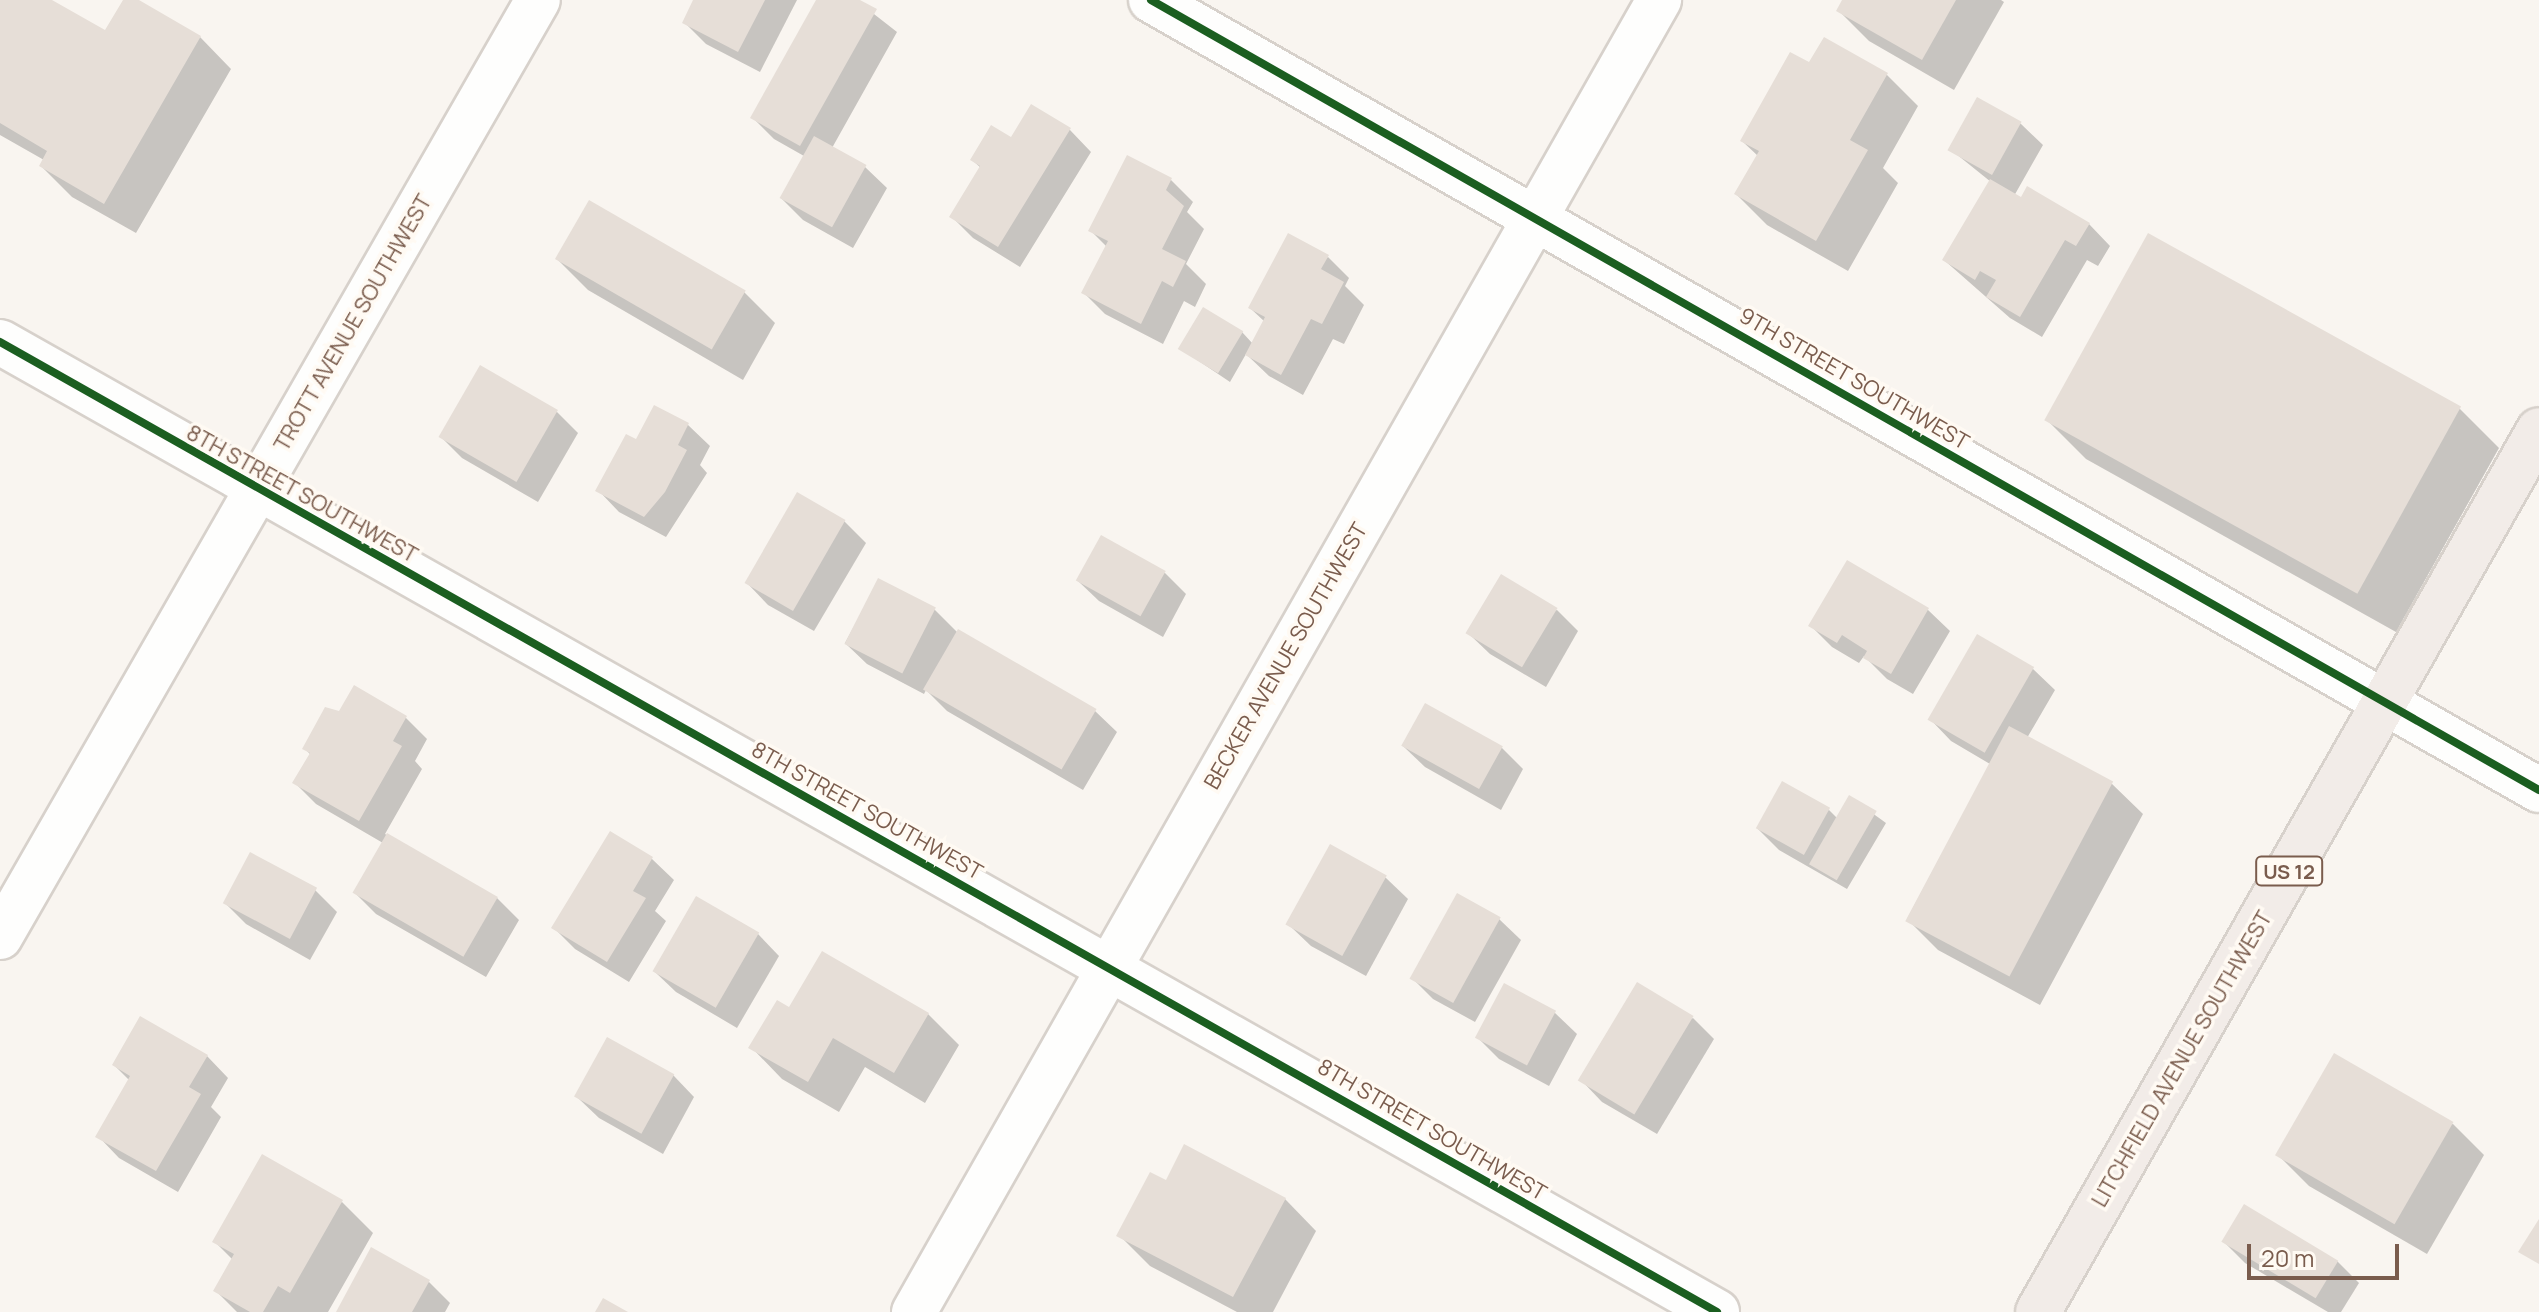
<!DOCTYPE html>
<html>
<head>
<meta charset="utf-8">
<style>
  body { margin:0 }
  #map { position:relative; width:2539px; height:1312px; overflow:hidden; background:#f9f5f0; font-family:Manrope,sans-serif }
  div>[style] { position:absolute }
  .shadow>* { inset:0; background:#0003 }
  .building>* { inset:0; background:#e6ded7; transform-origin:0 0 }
  .roads { filter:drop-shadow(2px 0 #d7d1cb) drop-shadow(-2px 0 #d7d1cb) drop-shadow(0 2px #d7d1cb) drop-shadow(0 -2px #d7d1cb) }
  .minor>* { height:44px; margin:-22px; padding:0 22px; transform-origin:22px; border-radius:22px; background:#fefefd }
  .tertiary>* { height:44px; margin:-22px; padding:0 22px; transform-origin:22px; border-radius:22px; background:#fefefd }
  .trunk>* { height:44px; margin:-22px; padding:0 22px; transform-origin:22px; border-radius:22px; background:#f2ece8 }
  .cycleway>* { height:8px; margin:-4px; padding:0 4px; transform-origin:4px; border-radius:4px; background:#1b5e20 }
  span { translate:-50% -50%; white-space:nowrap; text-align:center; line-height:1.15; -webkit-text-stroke:7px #fffaf3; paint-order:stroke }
  .shield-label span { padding:2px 6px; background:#fffaf3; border:2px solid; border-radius:6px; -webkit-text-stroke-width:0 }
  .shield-label { font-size:20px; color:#7a5c4d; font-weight:700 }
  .street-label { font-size:22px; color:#7a5c4d }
  .scale { position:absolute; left:2247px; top:1244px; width:152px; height:36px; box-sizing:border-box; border:4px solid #7a5c4d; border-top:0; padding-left:10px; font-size:24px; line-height:28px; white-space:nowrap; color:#7a5c4d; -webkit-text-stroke:6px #fffaf3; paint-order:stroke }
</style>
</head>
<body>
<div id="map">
  <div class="shadow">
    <i style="clip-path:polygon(0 0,48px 0,106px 33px,125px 0,135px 0,200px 37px,231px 69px,136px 233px,72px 197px,41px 166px,44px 160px,0 135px)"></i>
    <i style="clip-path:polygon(696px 0,797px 0,760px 72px,706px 44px,684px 22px)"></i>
    <i style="clip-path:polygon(818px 0,856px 0,897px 32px,832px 148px,865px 167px,887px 188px,853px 248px,803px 220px,781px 198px,804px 156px,774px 139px,753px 118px)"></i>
    <i style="clip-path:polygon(1844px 0,2001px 0,2004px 2px,1954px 90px,1869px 41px,1838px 10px)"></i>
    <i style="clip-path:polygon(1810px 65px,1887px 75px,1918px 106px,1883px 168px,1898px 183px,1848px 271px,1767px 225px,1736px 194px,1758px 156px,1742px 141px)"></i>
    <i style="clip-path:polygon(1978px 99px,2021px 124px,2043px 145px,2014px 196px,2089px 224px,2110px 246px,2098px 266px,2087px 260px,2042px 337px,2010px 318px,1944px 260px,1991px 182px,1950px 149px)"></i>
    <i style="clip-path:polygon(1032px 107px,1070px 130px,1091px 152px,1020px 267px,973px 238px,952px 217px,981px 168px,972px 160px,1012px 140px)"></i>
    <i style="clip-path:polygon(1128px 158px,1171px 180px,1193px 202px,1187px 212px,1204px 229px,1186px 264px,1206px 284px,1195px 307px,1184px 301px,1163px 344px,1105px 314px,1083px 292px,1107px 247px,1091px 231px)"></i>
    <i style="clip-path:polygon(1328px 257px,1349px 278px,1345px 286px,1364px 305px,1344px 344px,1333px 339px,1303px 395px,1269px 376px,1246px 354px,1230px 382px,1181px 349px,1242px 332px,1253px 344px,1265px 322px,1250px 308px)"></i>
    <i style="clip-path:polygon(557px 259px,744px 292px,775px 323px,743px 380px,588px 290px)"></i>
    <i style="clip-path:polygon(655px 407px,688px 425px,710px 446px,700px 465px,707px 473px,666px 537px,619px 512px,598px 490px,637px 442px)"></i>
    <i style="clip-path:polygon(2460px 409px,2499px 448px,2396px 632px,2086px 459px,2047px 420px)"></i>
    <i style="clip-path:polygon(557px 412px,578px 433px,538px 502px,462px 458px,441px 437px)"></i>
    <i style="clip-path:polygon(844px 521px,866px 543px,814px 631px,768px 605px,747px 583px)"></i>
    <i style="clip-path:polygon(1847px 563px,1928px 610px,1950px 631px,1913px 694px,1887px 679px,1864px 656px,1859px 663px,1832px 647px,1810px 625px)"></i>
    <i style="clip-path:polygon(1165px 573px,1186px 594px,1163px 637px,1099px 601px,1077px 580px)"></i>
    <i style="clip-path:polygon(879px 580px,935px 610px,958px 633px,1095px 711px,1117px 732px,1083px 790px,947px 711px,926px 690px,924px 694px,867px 664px,845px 643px)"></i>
    <i style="clip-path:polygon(1557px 610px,1578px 631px,1546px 687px,1490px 654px,1468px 633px)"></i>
    <i style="clip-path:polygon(1977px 636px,2033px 669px,2055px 690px,2027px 738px,2111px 783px,2143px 814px,2040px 1005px,1938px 950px,1907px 919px,1990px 764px,1951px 741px,1930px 719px)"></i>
    <i style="clip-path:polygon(340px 713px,406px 718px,427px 739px,415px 761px,422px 769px,385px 834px,497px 898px,519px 920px,486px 977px,376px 914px,355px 893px,383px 843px,316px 804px,295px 783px,311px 755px,304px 748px)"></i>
    <i style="clip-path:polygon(1403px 746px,1502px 748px,1523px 769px,1501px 810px,1425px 767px)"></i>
    <i style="clip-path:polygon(1850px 797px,1886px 823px,1847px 889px,1779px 850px,1757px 828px,1829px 810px,1837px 818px)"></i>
    <i style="clip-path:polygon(610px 834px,652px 859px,674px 880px,655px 911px,666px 921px,629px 982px,575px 949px,554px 928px)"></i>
    <i style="clip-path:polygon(1331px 847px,1386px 878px,1408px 899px,1366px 976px,1311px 946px,1289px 925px)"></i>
    <i style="clip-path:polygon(315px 890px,337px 912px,310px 960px,246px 924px,224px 902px)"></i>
    <i style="clip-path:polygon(1499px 919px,1521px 940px,1475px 1022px,1433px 999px,1411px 977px)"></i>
    <i style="clip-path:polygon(758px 934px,779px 956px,737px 1028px,676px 992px,654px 971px)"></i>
    <i style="clip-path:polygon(1504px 986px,1555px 1013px,1577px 1034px,1549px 1086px,1499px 1059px,1477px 1037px)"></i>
    <i style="clip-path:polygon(790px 1010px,928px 1014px,959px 1045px,925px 1103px,865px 1067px,839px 1112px,782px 1079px,751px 1047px)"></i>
    <i style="clip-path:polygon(1693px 1018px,1714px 1039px,1657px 1134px,1602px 1102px,1581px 1080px)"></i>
    <i style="clip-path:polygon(207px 1056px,228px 1078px,211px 1107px,221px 1117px,178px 1192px,119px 1158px,98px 1136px,130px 1081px,114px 1065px)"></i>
    <i style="clip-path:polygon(673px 1075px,694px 1097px,663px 1154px,599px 1118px,577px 1097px)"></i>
    <i style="clip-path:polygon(2453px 1124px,2484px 1155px,2427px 1254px,2309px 1186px,2278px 1155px)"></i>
    <i style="clip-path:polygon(1167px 1182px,1285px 1199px,1316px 1231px,1273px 1312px,1237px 1312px,1150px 1266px,1119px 1235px)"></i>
    <i style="clip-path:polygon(342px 1202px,373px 1233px,328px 1312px,237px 1312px,215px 1290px,233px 1260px,214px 1241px)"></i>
    <i style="clip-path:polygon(2224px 1242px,2337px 1261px,2359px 1283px,2341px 1312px,2328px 1312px,2245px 1263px)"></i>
    <i style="clip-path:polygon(429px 1282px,450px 1303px,445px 1312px,338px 1312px)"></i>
  </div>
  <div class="building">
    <i style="clip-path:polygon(0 0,52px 0,105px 30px,123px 0,139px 0,201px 36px,104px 204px,39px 166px,47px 151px,0 123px)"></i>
    <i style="clip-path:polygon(693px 0,765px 0,738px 52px,682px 23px)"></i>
    <i style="clip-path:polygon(816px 0,860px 0,877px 9px,800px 146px,750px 118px)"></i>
    <i style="clip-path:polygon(1842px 0,1956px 0,1922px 60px,1836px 11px)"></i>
    <i style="clip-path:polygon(1824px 37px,1888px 73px,1850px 140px,1868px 150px,1816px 241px,1734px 194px,1759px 151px,1740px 141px,1790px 52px,1809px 62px)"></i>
    <i style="left:1977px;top:97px;width:51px;height:61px;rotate:29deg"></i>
    <i style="clip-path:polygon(1031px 104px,1071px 128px,998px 247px,949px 217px,980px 166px,970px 160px,991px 125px,1011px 137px)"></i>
    <i style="left:814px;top:136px;width:60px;height:71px;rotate:29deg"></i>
    <i style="clip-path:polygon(1127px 155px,1172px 178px,1166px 190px,1184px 206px,1162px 249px,1186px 261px,1173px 287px,1162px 281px,1141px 324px,1081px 293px,1108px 241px,1088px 231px)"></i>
    <i style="clip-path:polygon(1990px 179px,2021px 197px,2027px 186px,2090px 223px,2076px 246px,2065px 240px,2020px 317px,1986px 297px,1996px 280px,1980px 271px,1975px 280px,1942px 260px)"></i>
    <i style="left:589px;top:200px;width:181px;height:68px;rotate:30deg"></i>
    <i style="clip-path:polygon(1288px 233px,1329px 255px,1321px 269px,1344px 282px,1322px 324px,1311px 319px,1281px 375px,1245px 355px,1265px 317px,1248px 308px)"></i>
    <i style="left:2148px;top:233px;width:358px;height:214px;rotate:29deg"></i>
    <i style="left:1203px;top:307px;width:47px;height:49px;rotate:31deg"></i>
    <i style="left:480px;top:365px;width:90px;height:83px;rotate:30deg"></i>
    <i style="clip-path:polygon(654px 405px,689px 423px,678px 445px,687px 450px,665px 492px,644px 517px,595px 491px,626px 434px,636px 439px)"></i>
    <i style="left:797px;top:492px;width:56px;height:105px;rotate:30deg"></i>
    <i style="left:1101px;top:535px;width:74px;height:52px;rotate:29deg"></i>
    <i style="clip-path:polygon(1847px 560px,1929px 608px,1891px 674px,1863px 658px,1867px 651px,1842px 635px,1837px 643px,1808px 626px)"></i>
    <i style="left:1501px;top:574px;width:66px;height:69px;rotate:31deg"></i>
    <i style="left:878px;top:578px;width:65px;height:74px;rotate:27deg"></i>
    <i style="left:958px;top:629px;width:160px;height:70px;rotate:30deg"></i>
    <i style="left:1977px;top:634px;width:66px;height:99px;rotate:30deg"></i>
    <i style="clip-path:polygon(354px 685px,407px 716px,393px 741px,402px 746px,359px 821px,292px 783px,310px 753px,302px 749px,325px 707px,339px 711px)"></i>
    <i style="left:1425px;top:703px;width:89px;height:49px;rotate:29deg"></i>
    <i style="left:2009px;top:726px;width:118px;height:221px;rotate:28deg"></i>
    <i style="left:1782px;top:781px;width:55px;height:54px;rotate:29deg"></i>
    <i style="left:1849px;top:795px;width:32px;height:80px;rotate:30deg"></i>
    <i style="clip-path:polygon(610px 831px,653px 857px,633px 891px,646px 898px,607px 962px,551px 928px)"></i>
    <i style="left:387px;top:833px;width:128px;height:69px;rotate:30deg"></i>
    <i style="left:1330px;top:844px;width:65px;height:92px;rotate:29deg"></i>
    <i style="left:250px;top:852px;width:76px;height:58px;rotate:28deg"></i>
    <i style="left:1457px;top:893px;width:50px;height:98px;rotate:29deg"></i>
    <i style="left:696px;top:896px;width:73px;height:87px;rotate:30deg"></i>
    <i style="clip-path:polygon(822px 951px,929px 1013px,894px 1073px,833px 1038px,808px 1082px,748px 1048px,777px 1000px,789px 1007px)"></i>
    <i style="left:1637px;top:982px;width:66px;height:115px;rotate:31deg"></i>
    <i style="left:1504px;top:983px;width:59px;height:62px;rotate:28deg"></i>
    <i style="clip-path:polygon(140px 1016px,208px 1055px,189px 1087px,201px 1094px,156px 1171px,95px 1137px,130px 1076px,112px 1065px)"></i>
    <i style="left:607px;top:1037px;width:77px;height:68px;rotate:29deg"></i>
    <i style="left:2334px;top:1053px;width:138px;height:118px;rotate:30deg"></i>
    <i style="clip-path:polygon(1184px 1144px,1286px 1198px,1233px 1297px,1116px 1236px,1150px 1172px,1166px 1180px)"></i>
    <i style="clip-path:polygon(262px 1154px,343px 1200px,290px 1293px,278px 1286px,263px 1312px,250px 1312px,213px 1291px,234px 1254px,212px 1242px)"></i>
    <i style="left:2244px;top:1204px;width:110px;height:44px;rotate:31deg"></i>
    <i style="clip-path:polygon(2539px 1219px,2539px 1264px,2518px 1252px)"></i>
    <i style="clip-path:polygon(371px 1247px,430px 1280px,412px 1312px,336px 1312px)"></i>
    <i style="clip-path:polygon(603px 1298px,628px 1312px,595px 1312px)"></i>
  </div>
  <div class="roads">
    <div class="minor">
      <i style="left:1151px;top:0;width:1597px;rotate:29.65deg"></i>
      <i style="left:0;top:342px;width:1972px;rotate:29.46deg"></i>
      <i style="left:914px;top:1312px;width:1509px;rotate:-60.41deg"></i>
    </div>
    <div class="tertiary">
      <i style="left:0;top:937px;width:1080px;rotate:-60.14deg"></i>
    </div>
    <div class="trunk">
      <i style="left:2038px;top:1312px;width:1014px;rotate:-60.4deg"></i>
    </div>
  </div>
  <div class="cycleway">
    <i style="left:1151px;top:0;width:1597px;rotate:29.65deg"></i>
    <i style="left:0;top:342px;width:1972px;rotate:29.46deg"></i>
  </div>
  <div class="shield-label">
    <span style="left:2289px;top:871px">US 12</span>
  </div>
  <div class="street-label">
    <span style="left:353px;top:323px;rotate:-60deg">TROTT AVENUE SOUTHWEST</span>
    <span style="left:1854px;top:379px;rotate:30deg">9TH STREET SOUTHWEST</span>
    <span style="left:302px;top:494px;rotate:29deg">8TH STREET SOUTHWEST</span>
    <span style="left:1286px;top:656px;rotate:-60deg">BECKER AVENUE SOUTHWEST</span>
    <span style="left:867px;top:811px;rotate:29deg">8TH STREET SOUTHWEST</span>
    <span style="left:2182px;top:1059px;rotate:-60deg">LITCHFIELD AVENUE SOUTHWEST</span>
    <span style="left:1432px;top:1130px;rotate:30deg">8TH STREET SOUTHWEST</span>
  </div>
  <div class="scale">20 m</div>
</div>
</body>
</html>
